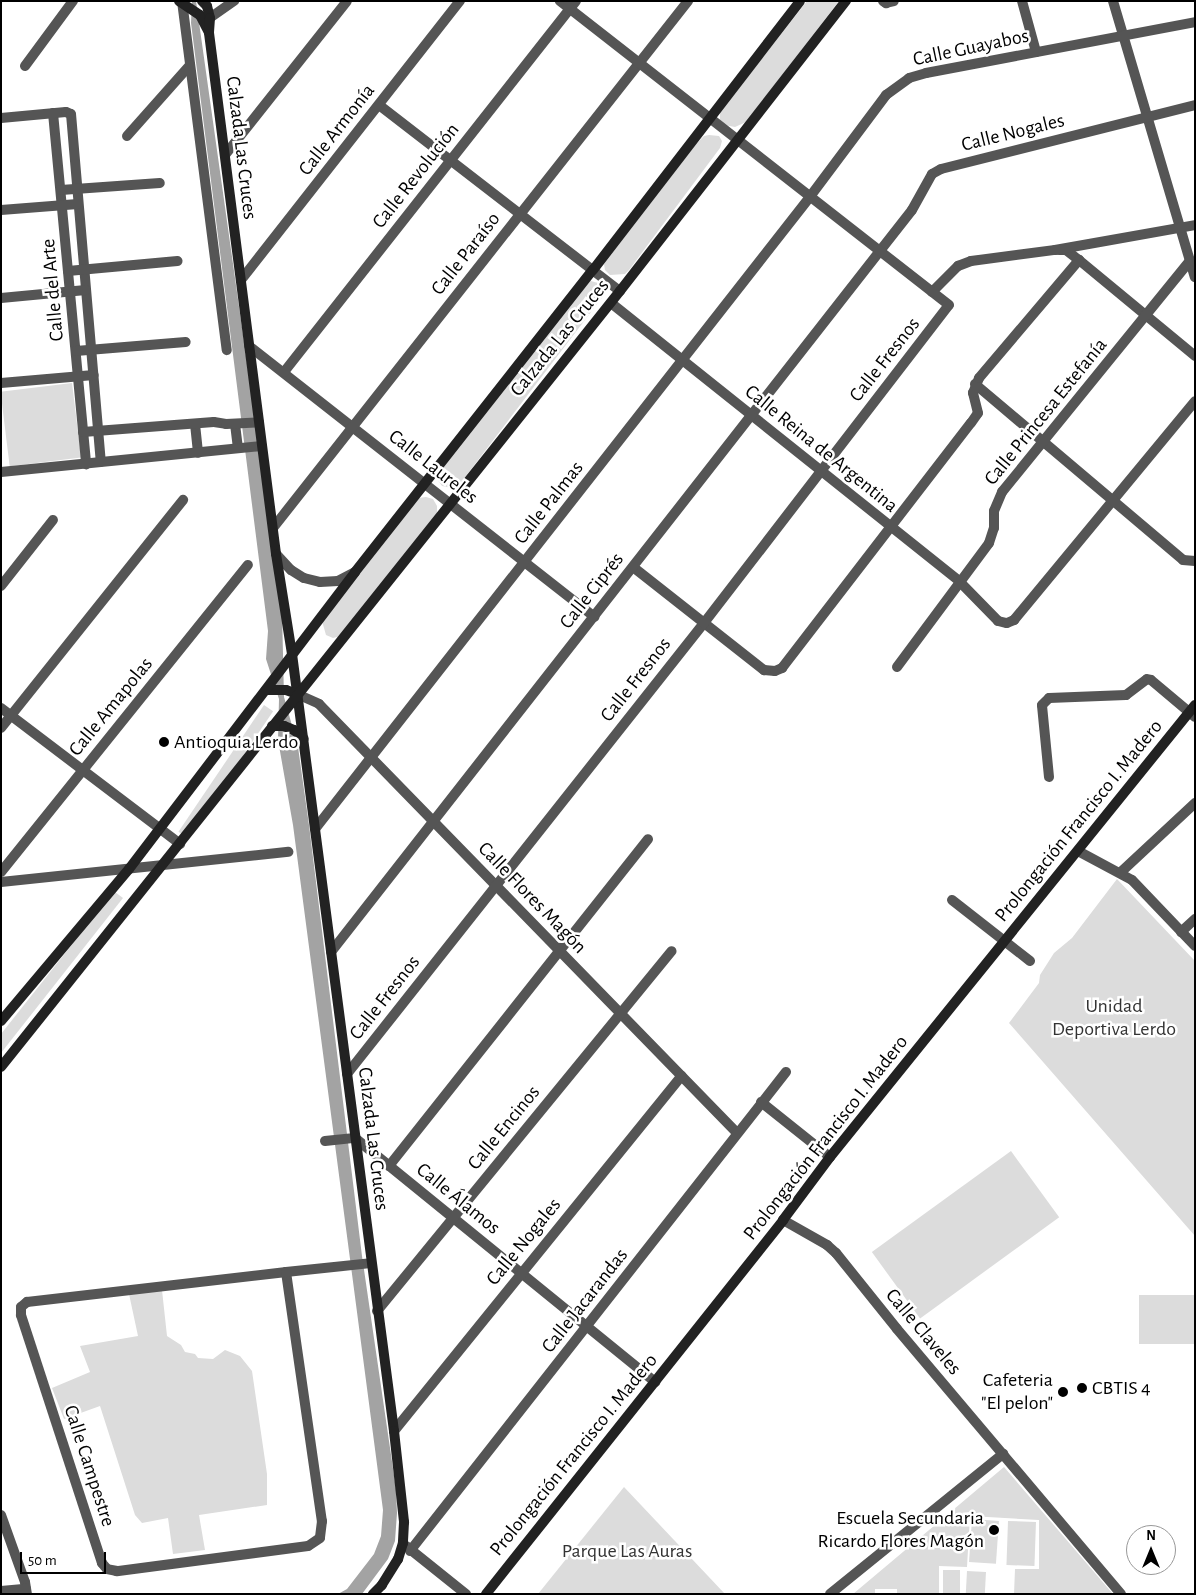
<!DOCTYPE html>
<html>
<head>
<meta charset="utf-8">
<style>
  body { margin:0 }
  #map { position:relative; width:1196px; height:1595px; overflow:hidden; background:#fff; font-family:"Alegreya Sans",sans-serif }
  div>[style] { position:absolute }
  .green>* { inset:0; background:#dcdcdc; transform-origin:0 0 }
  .water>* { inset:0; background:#a3a3a3 }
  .street>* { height:10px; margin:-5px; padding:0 5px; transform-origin:5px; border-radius:5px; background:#555 }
  .secondary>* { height:10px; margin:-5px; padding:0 5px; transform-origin:5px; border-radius:5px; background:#222 }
  .dots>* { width:14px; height:14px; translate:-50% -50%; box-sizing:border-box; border:2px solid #fff; border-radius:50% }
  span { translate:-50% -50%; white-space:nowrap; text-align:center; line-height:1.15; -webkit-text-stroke:5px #fff; paint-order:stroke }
  .street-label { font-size:20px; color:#000 }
  .poi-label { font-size:20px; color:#000 }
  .left { translate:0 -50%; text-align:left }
  .right { translate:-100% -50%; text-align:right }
  .park-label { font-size:20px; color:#333 }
  .frame { position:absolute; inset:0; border:2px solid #000; pointer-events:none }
  .north { position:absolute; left:1126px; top:1525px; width:50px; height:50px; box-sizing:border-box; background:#fff; border:1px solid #999; border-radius:50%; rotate:0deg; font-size:14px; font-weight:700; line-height:20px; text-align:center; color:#000 }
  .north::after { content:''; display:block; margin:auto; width:18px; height:22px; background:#000; clip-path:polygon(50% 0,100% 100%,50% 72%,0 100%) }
  .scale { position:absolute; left:20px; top:1552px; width:86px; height:22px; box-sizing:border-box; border:2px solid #000; border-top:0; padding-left:6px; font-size:15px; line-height:18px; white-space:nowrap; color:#000; -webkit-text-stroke:4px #fff; paint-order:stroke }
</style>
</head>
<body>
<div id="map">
  <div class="green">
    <i style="clip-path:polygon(807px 1px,839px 1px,746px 122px,735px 127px,724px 125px,720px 120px,720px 112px)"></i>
    <i style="clip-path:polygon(709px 135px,719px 136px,722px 141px,720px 148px,629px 270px,625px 274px,610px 275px,605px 270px,604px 264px,695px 145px,704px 136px)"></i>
    <i style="clip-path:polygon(591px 281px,598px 283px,604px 289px,604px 295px,459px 485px,452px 488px,442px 486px,437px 479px,437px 474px,583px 282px)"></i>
    <i style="left:72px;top:383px;width:75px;height:72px;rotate:83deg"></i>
    <i style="clip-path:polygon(426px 497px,433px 499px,437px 506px,437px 514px,341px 636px,333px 638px,326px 635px,322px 621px,418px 498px)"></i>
    <i style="left:264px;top:705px;width:11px;height:153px;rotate:34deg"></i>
    <i style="clip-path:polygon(1117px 879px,1195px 961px,1195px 1236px,1009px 1023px,1039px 983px,1040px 975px,1054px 953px,1072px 938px)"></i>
    <i style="clip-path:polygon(115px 892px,123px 898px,1px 1053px,1px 1034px,112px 894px)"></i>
    <i style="left:1011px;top:1151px;width:82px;height:172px;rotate:54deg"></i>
    <i style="clip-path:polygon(162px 1290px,167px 1336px,181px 1345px,185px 1352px,195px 1354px,198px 1358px,213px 1359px,225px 1350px,240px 1356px,252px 1371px,267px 1474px,267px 1505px,199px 1515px,205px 1550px,173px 1554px,168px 1518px,142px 1523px,135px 1515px,100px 1406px,64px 1419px,52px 1388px,90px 1372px,80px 1346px,138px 1336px,129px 1294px)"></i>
    <i style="left:1139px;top:1295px;width:56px;height:49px"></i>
    <i style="clip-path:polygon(1004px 1467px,1113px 1594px,1014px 1594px,1015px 1569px,1039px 1569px,1039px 1520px,970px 1516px,967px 1567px,939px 1566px,939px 1594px,897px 1594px,897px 1589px,875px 1589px,875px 1594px,853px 1594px)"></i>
    <i style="clip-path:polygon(624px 1487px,725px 1594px,538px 1594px)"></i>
    <i style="left:972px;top:1519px;width:27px;height:43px;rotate:4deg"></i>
    <i style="left:1008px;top:1521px;width:28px;height:44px;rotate:2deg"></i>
    <i style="left:943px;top:1570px;width:17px;height:24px"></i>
    <i style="left:967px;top:1571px;width:19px;height:23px;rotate:3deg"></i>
  </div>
  <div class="water">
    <i style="clip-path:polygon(192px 1px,196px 1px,282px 612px,284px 697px,298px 747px,309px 825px,362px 1256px,396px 1489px,397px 1513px,395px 1541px,388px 1559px,362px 1594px,338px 1594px,347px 1589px,374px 1554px,381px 1536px,383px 1510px,293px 825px,278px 740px,279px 699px,266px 659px,268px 631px,191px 23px)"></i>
  </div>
  <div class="street">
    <i style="left:182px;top:1px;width:352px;rotate:82.7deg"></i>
    <i style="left:883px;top:1px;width:4px;rotate:34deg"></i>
    <i style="left:886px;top:3px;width:8px;rotate:-14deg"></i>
    <i style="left:1022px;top:1px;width:53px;rotate:74.6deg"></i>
    <i style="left:1113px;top:1px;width:288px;rotate:73.5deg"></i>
    <i style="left:204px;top:22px;width:37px;rotate:-35deg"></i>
    <i style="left:25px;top:66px;width:81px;rotate:-53.6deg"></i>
    <i style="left:379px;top:105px;width:304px;rotate:37.7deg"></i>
    <i style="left:53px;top:113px;width:353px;rotate:84.6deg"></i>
    <i style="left:1px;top:118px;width:65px;rotate:-5.3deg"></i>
    <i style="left:66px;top:112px;width:5px;rotate:22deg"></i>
    <i style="left:71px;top:114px;width:349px;rotate:85.1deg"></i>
    <i style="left:127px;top:136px;width:95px;rotate:-48.4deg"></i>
    <i style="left:225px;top:155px;width:196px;rotate:-51.6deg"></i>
    <i style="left:61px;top:190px;width:99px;rotate:-4deg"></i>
    <i style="left:1px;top:210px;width:77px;rotate:-4.5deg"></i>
    <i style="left:1059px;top:250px;width:7px"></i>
    <i style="left:1066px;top:250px;width:16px;rotate:38deg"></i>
    <i style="left:1079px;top:260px;width:151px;rotate:39.6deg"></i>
    <i style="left:68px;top:271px;width:110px;rotate:-5.2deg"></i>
    <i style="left:241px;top:280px;width:355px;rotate:-51.9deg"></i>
    <i style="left:932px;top:292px;width:37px;rotate:-45deg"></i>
    <i style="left:958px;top:266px;width:14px;rotate:-21deg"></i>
    <i style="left:971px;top:261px;width:85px;rotate:-7.5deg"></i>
    <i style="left:1055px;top:250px;width:142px;rotate:-10.1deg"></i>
    <i style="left:1px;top:298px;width:85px;rotate:-5.4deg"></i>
    <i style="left:611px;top:303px;width:445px;rotate:38.6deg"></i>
    <i style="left:959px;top:581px;width:56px;rotate:45.7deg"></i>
    <i style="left:998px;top:621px;width:9px;rotate:13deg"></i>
    <i style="left:1007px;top:623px;width:8px;rotate:-23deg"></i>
    <i style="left:1014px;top:620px;width:284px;rotate:-50.4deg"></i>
    <i style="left:249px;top:346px;width:439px;rotate:38.1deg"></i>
    <i style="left:76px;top:351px;width:110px;rotate:-4.7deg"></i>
    <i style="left:284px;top:372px;width:472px;rotate:-51.8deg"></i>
    <i style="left:1px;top:383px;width:93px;rotate:-4.9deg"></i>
    <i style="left:975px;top:384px;width:272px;rotate:40.2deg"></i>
    <i style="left:1183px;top:560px;width:12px;rotate:5deg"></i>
    <i style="left:195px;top:424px;width:29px;rotate:84deg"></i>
    <i style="left:235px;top:424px;width:23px;rotate:83deg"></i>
    <i style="left:83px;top:432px;width:131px;rotate:-4.4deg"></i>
    <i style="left:214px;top:422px;width:12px;rotate:9deg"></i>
    <i style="left:226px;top:424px;width:33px;rotate:-3deg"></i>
    <i style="left:1px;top:472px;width:262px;rotate:-5.7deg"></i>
    <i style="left:273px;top:528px;width:671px;rotate:-51.78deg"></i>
    <i style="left:276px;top:554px;width:22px;rotate:47deg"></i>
    <i style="left:291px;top:570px;width:15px;rotate:32deg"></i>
    <i style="left:304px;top:578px;width:16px;rotate:14deg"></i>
    <i style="left:320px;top:582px;width:18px;rotate:-3deg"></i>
    <i style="left:338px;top:581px;width:19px;rotate:-28deg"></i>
    <i style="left:633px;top:567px;width:167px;rotate:38.2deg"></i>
    <i style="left:764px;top:670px;width:11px;rotate:5deg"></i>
    <i style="left:775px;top:671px;width:8px;rotate:-23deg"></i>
    <i style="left:782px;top:668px;width:309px;rotate:-52.4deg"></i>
    <i style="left:971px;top:423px;width:12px;rotate:-55deg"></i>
    <i style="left:978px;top:413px;width:21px;rotate:-104deg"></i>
    <i style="left:973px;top:393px;width:16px;rotate:-68deg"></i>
    <i style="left:979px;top:378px;width:155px;rotate:-49.7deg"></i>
    <i style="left:1px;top:586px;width:84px;rotate:-51.8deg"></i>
    <i style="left:897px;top:667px;width:154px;rotate:-53.4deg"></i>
    <i style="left:989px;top:543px;width:16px;rotate:-72deg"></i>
    <i style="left:994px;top:528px;width:17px;rotate:-90deg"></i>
    <i style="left:994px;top:511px;width:21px;rotate:-67deg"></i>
    <i style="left:1002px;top:492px;width:298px;rotate:-50.9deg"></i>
    <i style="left:297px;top:694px;width:24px;rotate:24deg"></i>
    <i style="left:319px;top:704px;width:599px;rotate:45.74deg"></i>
    <i style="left:1px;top:708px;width:225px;rotate:37.2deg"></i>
    <i style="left:1px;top:728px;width:292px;rotate:-51.4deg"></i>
    <i style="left:1049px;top:777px;width:72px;rotate:-95.6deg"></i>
    <i style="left:1042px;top:705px;width:10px;rotate:-45deg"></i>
    <i style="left:1049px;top:698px;width:77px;rotate:-2.2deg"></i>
    <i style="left:1126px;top:695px;width:26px;rotate:-37deg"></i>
    <i style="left:1147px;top:679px;width:4px;rotate:14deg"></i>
    <i style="left:1151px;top:680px;width:57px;rotate:40.1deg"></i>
    <i style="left:315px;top:829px;width:801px;rotate:-51.94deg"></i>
    <i style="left:809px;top:198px;width:129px;rotate:-53.2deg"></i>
    <i style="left:886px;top:95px;width:29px;rotate:-36deg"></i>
    <i style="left:909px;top:78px;width:18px;rotate:-16deg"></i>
    <i style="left:926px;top:73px;width:274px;rotate:-10.7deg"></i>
    <i style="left:1078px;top:851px;width:61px;rotate:28.2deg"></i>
    <i style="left:1132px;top:880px;width:91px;rotate:46.3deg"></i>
    <i style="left:1px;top:872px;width:394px;rotate:-51.2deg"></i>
    <i style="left:1121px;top:872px;width:101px;rotate:-43deg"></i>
    <i style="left:1px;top:882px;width:289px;rotate:-6deg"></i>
    <i style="left:952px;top:900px;width:99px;rotate:38deg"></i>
    <i style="left:1181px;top:932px;width:19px;rotate:-43deg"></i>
    <i style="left:331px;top:952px;width:942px;rotate:-51.94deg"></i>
    <i style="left:912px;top:210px;width:41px;rotate:-60.9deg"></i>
    <i style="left:932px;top:174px;width:10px;rotate:-29deg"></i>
    <i style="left:941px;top:169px;width:262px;rotate:-14.1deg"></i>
    <i style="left:347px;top:1074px;width:575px;rotate:-51.64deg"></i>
    <i style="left:704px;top:623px;width:401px;rotate:-52.4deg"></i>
    <i style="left:949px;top:305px;width:494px;rotate:-142deg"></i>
    <i style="left:761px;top:1102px;width:88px;rotate:38.6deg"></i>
    <i style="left:325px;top:1141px;width:30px;rotate:-6deg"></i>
    <i style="left:355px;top:1138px;width:387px;rotate:39.1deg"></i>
    <i style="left:389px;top:1166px;width:417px;rotate:-51.6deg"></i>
    <i style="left:783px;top:1220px;width:51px;rotate:29.6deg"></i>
    <i style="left:827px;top:1245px;width:12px;rotate:42deg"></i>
    <i style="left:836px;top:1253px;width:97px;rotate:51.2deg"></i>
    <i style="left:897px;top:1329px;width:347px;rotate:49.8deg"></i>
    <i style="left:286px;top:1272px;width:252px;rotate:81.8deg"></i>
    <i style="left:322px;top:1521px;width:17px;rotate:97deg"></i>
    <i style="left:320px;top:1538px;width:14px;rotate:146deg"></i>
    <i style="left:308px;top:1546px;width:193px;rotate:172.5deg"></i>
    <i style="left:117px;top:1571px;width:10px;rotate:-169deg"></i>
    <i style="left:107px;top:1569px;width:8px;rotate:-130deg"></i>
    <i style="left:102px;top:1563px;width:261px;rotate:-108.1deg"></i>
    <i style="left:21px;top:1315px;width:8px;rotate:-90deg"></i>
    <i style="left:21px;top:1307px;width:8px;rotate:-40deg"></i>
    <i style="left:27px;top:1302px;width:261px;rotate:-6.6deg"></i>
    <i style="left:286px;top:1272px;width:85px;rotate:-6deg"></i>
    <i style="left:377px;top:1311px;width:465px;rotate:-50.7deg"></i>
    <i style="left:394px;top:1431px;width:457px;rotate:-51deg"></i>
    <i style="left:1px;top:1515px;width:71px;rotate:70.3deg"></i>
    <i style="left:25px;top:1582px;width:12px;rotate:81deg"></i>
    <i style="left:406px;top:1546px;width:77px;rotate:38.7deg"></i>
    <i style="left:410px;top:1551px;width:609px;rotate:-51.87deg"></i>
    <i style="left:1px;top:1591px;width:25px;rotate:-5deg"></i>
    <i style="left:830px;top:1594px;width:223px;rotate:-39deg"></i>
  </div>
  <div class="secondary">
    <i style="left:179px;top:1px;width:25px;rotate:34deg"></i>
    <i style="left:200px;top:15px;width:20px;rotate:63deg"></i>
    <i style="left:209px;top:33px;width:525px;rotate:82.67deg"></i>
    <i style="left:276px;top:554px;width:101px;rotate:80.9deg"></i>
    <i style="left:292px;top:654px;width:784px;rotate:82.52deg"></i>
    <i style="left:394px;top:1431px;width:92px;rotate:83.7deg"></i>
    <i style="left:404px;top:1522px;width:21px;rotate:93deg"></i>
    <i style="left:403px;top:1543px;width:17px;rotate:107deg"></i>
    <i style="left:398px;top:1559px;width:31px;rotate:122deg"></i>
    <i style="left:382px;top:1585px;width:13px;rotate:135deg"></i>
    <i style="left:202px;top:1px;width:7px;rotate:45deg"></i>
    <i style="left:207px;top:6px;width:12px;rotate:76deg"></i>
    <i style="left:210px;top:18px;width:14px;rotate:94deg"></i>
    <i style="left:266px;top:690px;width:20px"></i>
    <i style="left:286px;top:690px;width:12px;rotate:20deg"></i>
    <i style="left:272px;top:726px;width:12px"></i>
    <i style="left:284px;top:726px;width:11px;rotate:22deg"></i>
    <i style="left:294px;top:730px;width:13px;rotate:42deg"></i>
    <i style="left:1px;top:1021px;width:199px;rotate:-49.9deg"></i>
    <i style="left:129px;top:869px;width:373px;rotate:-52.7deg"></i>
    <i style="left:355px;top:572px;width:385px;rotate:-51.8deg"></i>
    <i style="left:593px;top:270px;width:339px;rotate:-52.4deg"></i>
    <i style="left:1px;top:1067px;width:993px;rotate:-51.42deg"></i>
    <i style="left:620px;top:291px;width:368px;rotate:-52.1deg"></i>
    <i style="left:486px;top:1594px;width:478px;rotate:-51.5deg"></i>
    <i style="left:783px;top:1220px;width:79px;rotate:-53.3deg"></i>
    <i style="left:830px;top:1157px;width:581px;rotate:-51.08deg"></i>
  </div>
  <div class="dots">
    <i style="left:164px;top:742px;background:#000"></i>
    <i style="left:1082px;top:1388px;background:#000"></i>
    <i style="left:1063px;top:1392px;background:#000"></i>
    <i style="left:994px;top:1530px;background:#000"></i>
  </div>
  <div class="street-label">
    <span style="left:971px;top:48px;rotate:-12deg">Calle Guayabos</span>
    <span style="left:337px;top:130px;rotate:-52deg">Calle Armonía</span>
    <span style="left:1013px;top:133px;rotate:-14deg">Calle Nogales</span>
    <span style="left:241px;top:148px;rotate:83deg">Calzada Las Cruces</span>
    <span style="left:416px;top:176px;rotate:-52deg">Calle Revolución</span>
    <span style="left:466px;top:254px;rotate:-52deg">Calle Paraíso</span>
    <span style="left:53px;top:290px;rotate:-95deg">Calle del Arte</span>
    <span style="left:560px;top:338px;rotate:-51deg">Calzada Las Cruces</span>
    <span style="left:885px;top:360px;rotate:-52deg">Calle Fresnos</span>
    <span style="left:1046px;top:412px;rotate:-51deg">Calle Princesa Estefanía</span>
    <span style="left:821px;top:449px;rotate:39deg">Calle Reina de Argentina</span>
    <span style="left:433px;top:467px;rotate:38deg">Calle Laureles</span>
    <span style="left:549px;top:503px;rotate:-52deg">Calle Palmas</span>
    <span style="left:592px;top:591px;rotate:-52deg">Calle Ciprés</span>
    <span style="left:636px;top:680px;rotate:-52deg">Calle Fresnos</span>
    <span style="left:111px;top:707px;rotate:-51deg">Calle Amapolas</span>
    <span style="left:1079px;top:821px;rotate:-51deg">Prolongación Francisco I. Madero</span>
    <span style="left:532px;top:898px;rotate:46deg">Calle Flores Magón</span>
    <span style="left:385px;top:998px;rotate:-52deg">Calle Fresnos</span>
    <span style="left:504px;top:1128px;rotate:-51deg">Calle Encinos</span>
    <span style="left:826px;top:1138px;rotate:-52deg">Prolongación Francisco I. Madero</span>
    <span style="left:373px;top:1139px;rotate:83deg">Calzada Las Cruces</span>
    <span style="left:458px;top:1199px;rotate:39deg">Calle Álamos</span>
    <span style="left:524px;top:1242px;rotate:-51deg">Calle Nogales</span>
    <span style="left:585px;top:1301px;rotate:-52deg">Calle Jacarandas</span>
    <span style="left:923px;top:1332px;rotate:50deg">Calle Claveles</span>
    <span style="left:574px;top:1455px;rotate:-51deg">Prolongación Francisco I. Madero</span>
    <span style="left:89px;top:1466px;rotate:72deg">Calle Campestre</span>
  </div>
  <div class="poi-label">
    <span class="left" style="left:174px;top:742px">Antioquia Lerdo</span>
    <span class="right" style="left:1053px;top:1392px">Cafeteria<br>"El pelon"</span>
    <span class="left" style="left:1092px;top:1388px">CBTIS 4</span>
    <span class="right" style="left:984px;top:1530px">Escuela Secundaria<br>Ricardo Flores Magón</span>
  </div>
  <div class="park-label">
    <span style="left:1114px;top:1018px">Unidad<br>Deportiva Lerdo</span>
    <span style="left:627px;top:1551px">Parque Las Auras</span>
  </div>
  <div class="frame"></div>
  <div class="north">N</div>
  <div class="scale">50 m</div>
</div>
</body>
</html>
